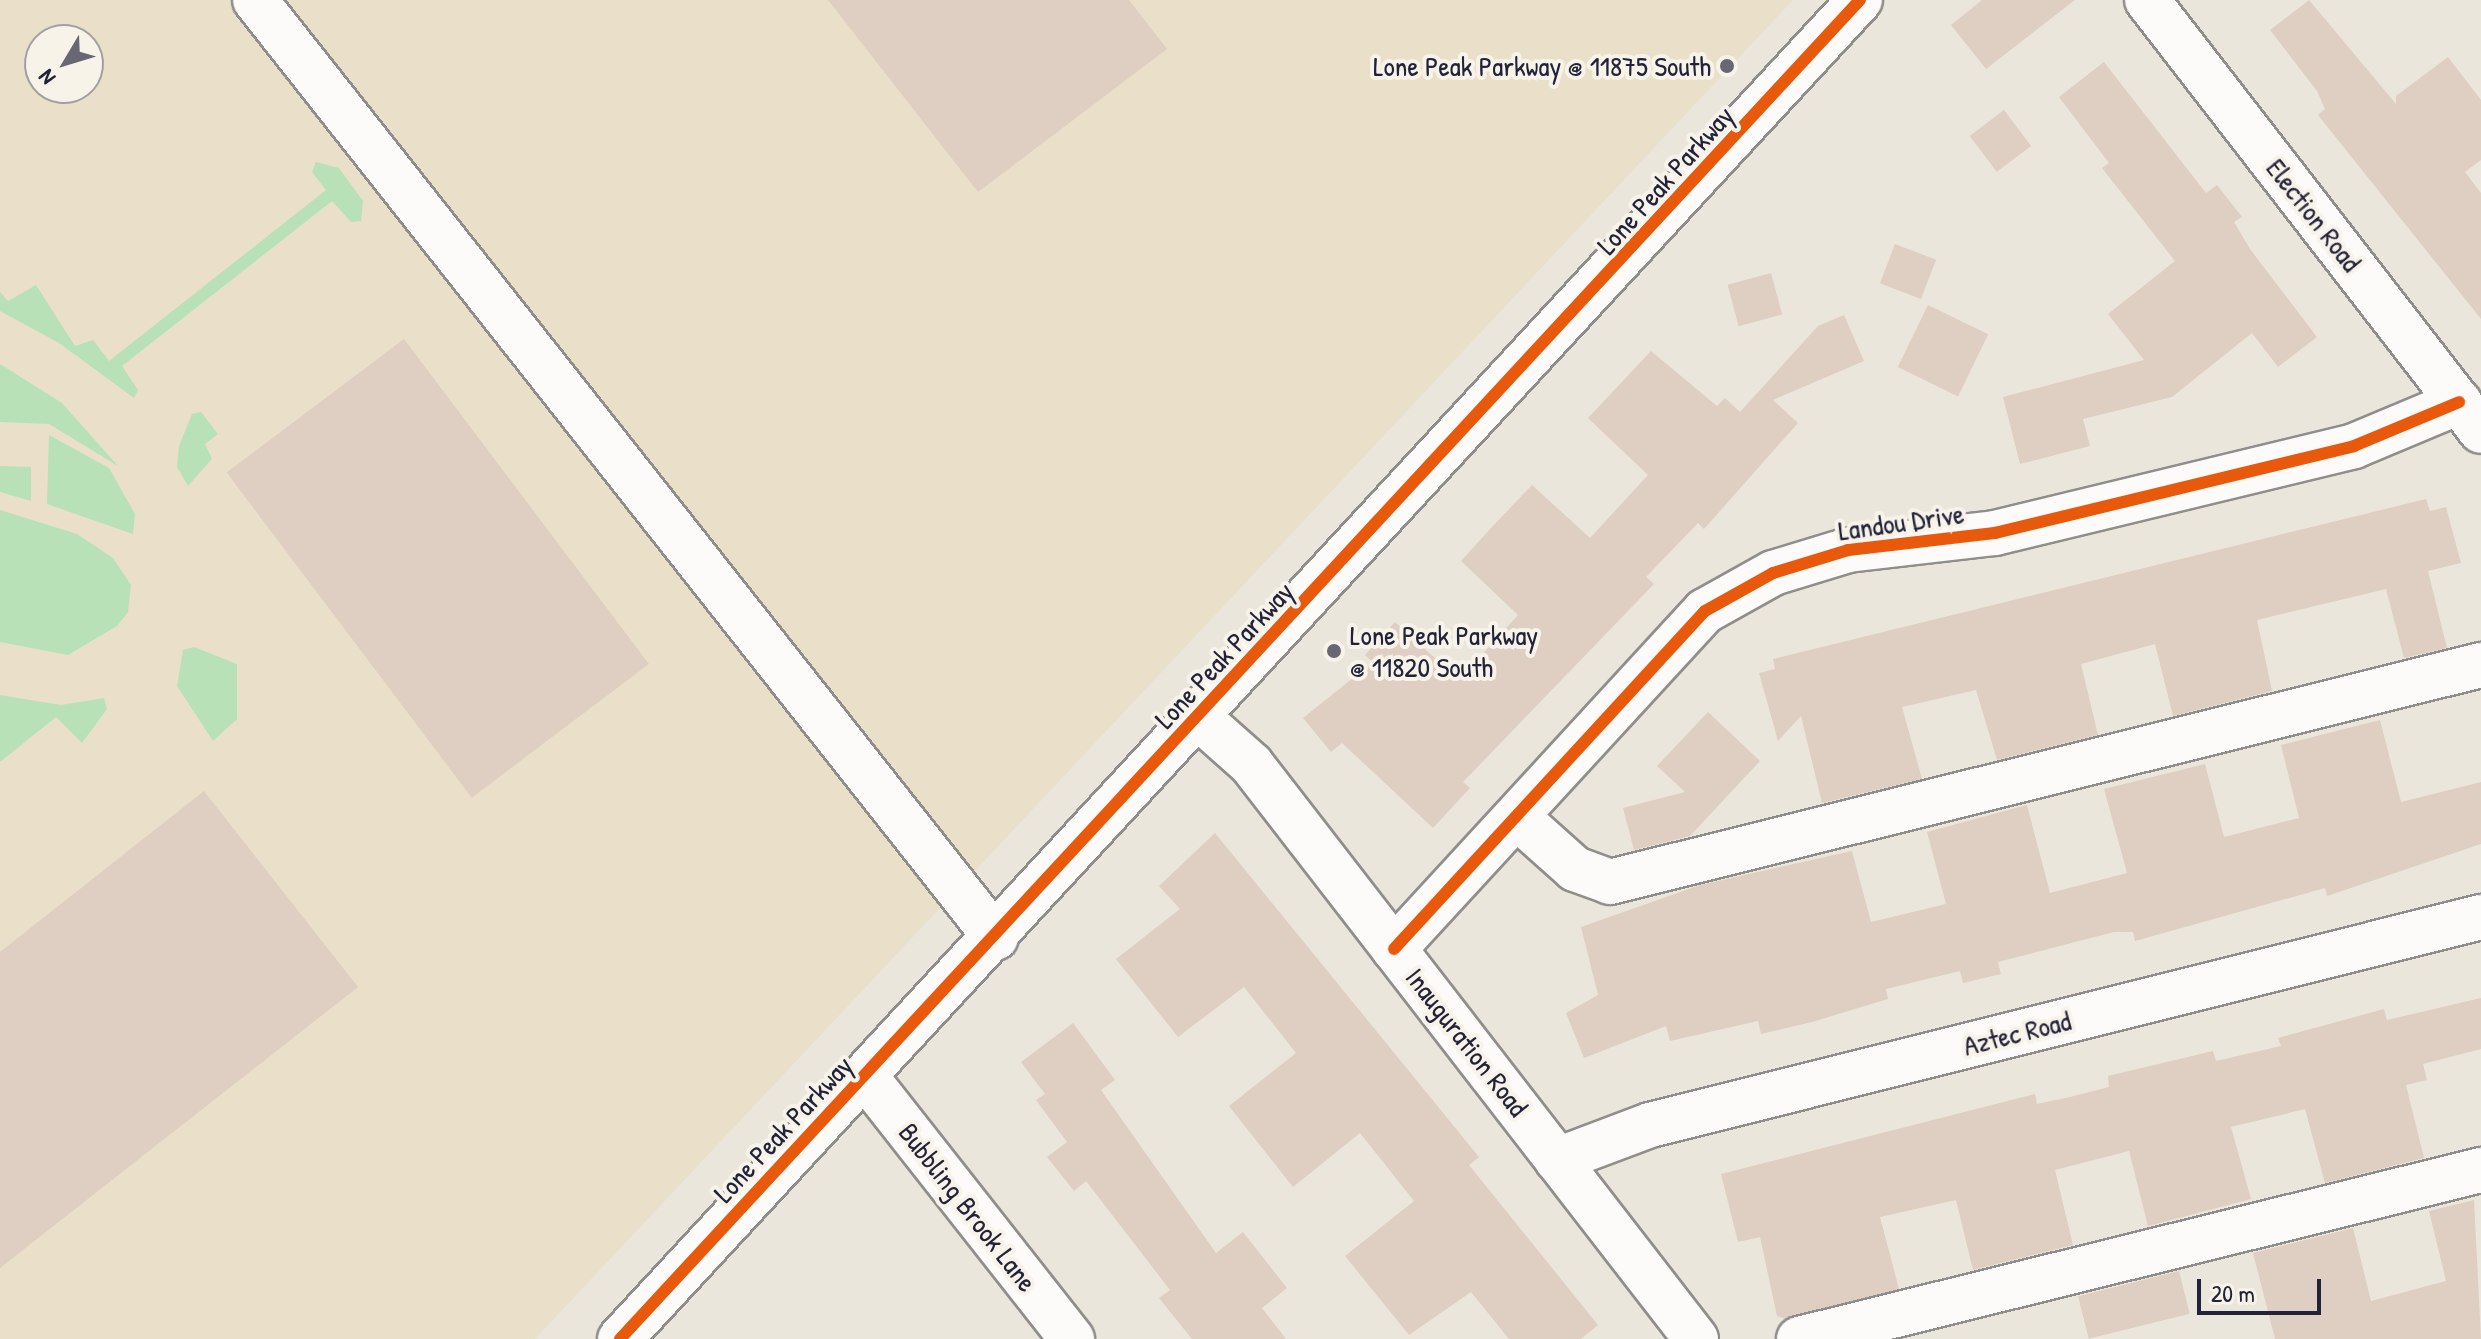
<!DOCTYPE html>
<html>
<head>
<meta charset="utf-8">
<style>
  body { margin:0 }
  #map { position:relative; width:2481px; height:1339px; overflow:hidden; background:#ebe6db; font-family:"Patrick Hand",sans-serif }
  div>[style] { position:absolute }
  .built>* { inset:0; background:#eadfc9 }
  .green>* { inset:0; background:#b8e1b8 }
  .building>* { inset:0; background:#dfcec2; transform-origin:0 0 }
  .roads { filter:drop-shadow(2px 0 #908e8c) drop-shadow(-2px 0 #908e8c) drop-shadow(0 2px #908e8c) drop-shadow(0 -2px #908e8c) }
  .minor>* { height:44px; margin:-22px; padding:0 22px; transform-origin:22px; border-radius:22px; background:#fcfbfa }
  .major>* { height:44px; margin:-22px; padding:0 22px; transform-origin:22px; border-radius:22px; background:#fcfbfa }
  .cycleway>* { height:12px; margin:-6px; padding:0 6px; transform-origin:6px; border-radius:6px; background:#e8590c }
  .dots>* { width:22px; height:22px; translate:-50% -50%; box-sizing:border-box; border:4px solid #f7f3e8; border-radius:50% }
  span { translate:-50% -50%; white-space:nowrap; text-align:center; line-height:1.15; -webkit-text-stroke:8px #f7f3e8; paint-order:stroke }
  .poi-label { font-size:28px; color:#22223b }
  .right { translate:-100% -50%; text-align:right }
  .left { translate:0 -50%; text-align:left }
  .street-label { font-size:28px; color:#22223b }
  .north { position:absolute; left:24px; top:24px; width:80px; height:80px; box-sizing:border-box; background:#f7f3e8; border:2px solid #a29fa3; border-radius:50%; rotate:232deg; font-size:22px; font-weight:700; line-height:32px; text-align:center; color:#22223b }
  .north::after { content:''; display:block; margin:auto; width:28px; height:36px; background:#686773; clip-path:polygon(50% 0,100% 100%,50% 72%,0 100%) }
  .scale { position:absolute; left:2197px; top:1279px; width:124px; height:36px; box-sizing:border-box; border:4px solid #22223b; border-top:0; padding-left:10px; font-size:24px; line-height:28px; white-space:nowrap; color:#22223b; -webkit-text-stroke:6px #f7f3e8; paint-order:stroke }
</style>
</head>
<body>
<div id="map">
  <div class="built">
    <i style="clip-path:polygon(evenodd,0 0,1793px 0,535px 1339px,0 1339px,0 0,40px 40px,88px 40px,88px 88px,40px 88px,40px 40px)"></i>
  </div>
  <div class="green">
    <i style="clip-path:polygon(316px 162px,339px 168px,363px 201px,361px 221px,351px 222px,332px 201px,122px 366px,138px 390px,134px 398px,59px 343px,0 311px,0 292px,8px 301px,36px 285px,75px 346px,93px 340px,109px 361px,326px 190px,312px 172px)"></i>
    <i style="clip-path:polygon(0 364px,62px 403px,118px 466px,49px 424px,0 422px)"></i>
    <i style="clip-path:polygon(201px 412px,218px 434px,205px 444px,212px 459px,188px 486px,177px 467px,179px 446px,192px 414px)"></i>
    <i style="clip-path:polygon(49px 435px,109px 468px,135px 514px,133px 534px,47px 504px)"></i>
    <i style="clip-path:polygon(0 466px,31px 467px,31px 501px,0 492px)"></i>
    <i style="clip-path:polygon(0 510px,77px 534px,113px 558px,131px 585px,128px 612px,117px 626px,68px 655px,0 642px)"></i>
    <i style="clip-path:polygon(194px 647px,237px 664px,237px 719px,213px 741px,177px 686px,183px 650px)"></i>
    <i style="clip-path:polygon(0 695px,61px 705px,104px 698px,107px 709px,82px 743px,56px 717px,0 762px)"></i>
  </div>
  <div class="building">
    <i style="clip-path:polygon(828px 0,1129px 0,1167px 49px,978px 192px)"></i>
    <i style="clip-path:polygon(1982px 0,2075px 0,1986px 69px,1951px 25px)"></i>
    <i style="clip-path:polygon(2309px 0,2396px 104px,2396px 96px,2448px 57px,2481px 100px,2481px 160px,2465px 172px,2481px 193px,2481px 319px,2318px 115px,2325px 109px,2317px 91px,2270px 30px)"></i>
    <i style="clip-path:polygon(2104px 62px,2206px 193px,2217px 185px,2242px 217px,2234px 222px,2250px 249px,2317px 337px,2278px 367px,2252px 333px,2172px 397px,2083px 419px,2090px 446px,2020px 464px,2003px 397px,2144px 360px,2108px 314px,2175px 261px,2102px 168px,2109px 163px,2059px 97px)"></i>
    <i style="left:2004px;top:110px;width:45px;height:43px;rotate:53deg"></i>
    <i style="left:1895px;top:244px;width:44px;height:42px;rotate:21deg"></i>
    <i style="left:1771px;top:273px;width:43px;height:45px;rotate:75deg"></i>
    <i style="left:1928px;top:305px;width:67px;height:69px;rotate:26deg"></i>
    <i style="clip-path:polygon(1844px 315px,1864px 361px,1773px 400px,1798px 423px,1704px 529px,1698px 523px,1646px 577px,1654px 584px,1463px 782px,1470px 788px,1433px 828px,1342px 743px,1331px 752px,1303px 718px,1373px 662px,1365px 655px,1395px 622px,1459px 680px,1518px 615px,1461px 561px,1491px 528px,1532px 485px,1590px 538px,1648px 475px,1588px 418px,1651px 351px,1717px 406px,1725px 398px,1740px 412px,1818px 326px)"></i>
    <i style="left:404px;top:339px;width:407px;height:222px;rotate:53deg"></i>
    <i style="clip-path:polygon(2426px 499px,2430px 511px,2446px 507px,2461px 563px,2428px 571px,2447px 648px,2404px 658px,2386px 589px,2257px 620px,2272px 691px,2173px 716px,2155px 644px,2081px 664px,2098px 735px,1997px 760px,1976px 690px,1902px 707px,1922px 779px,1822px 803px,1801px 716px,1778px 741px,1759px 673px,1775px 669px,1773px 659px)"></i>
    <i style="clip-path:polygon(1708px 712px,1760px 761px,1690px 836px,1634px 850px,1623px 808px,1685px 792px,1657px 766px)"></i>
    <i style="clip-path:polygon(2380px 720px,2401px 802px,2481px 782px,2481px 844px,2327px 896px,2325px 888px,2135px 941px,2133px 932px,2114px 932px,1998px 962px,2001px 974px,1963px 983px,1960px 971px,1886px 989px,1888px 999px,1812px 1022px,1761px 1034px,1758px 1021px,1670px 1041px,1666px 1026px,1584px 1058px,1566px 1013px,1598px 995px,1581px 927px,1700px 885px,1852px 851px,1871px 922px,1946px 904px,1927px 832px,2027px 805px,2050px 893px,2127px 873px,2104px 789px,2205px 764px,2224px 837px,2299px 818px,2281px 745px)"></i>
    <i style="clip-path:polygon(204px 791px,358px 987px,0 1268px,0 952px)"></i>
    <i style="clip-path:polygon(1215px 833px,1479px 1157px,1469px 1165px,1598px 1325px,1581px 1339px,1509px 1339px,1471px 1292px,1409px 1335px,1345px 1256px,1414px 1201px,1360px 1133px,1293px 1187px,1229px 1106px,1296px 1053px,1244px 987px,1178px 1037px,1116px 959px,1180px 909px,1159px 886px)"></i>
    <i style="clip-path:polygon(2481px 998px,2481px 1049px,2423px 1064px,2427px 1080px,2406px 1085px,2424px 1158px,2325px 1183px,2305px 1109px,2231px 1127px,2251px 1199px,2148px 1226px,2129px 1151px,2055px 1170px,2073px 1245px,1973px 1270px,1956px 1200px,1880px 1217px,1899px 1289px,1786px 1319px,1777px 1316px,1760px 1237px,1738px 1242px,1721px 1174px,2035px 1094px,2037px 1104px,2070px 1097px,2109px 1087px,2108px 1076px,2213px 1051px,2216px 1061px,2281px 1046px,2278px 1038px,2384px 1009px,2387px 1020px)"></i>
    <i style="clip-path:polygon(1073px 1023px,1115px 1080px,1101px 1090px,1216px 1253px,1243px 1232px,1287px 1288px,1262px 1308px,1286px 1339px,1192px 1339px,1159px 1298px,1170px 1290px,1086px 1181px,1074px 1191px,1047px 1157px,1067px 1142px,1036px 1100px,1045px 1094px,1021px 1062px)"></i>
    <i style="clip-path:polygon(2474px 1200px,2481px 1339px,2275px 1339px,2253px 1253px,2353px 1228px,2371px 1301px,2446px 1281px,2429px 1211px)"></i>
    <i style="left:2179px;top:1271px;width:44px;height:104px;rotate:76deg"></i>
  </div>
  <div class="roads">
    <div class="minor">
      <i style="left:255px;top:0;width:1195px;rotate:51.69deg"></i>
      <i style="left:2147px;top:0;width:545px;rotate:52.23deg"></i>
      <i style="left:1198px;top:717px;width:71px;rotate:41.6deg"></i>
      <i style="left:1251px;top:764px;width:727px;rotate:52.26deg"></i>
      <i style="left:1518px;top:818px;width:76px;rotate:41.8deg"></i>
      <i style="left:1575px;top:869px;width:37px;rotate:20deg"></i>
      <i style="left:1610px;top:882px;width:898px;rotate:-13.99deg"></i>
      <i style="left:1394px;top:949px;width:459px;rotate:-47.4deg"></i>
      <i style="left:1705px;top:611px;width:78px;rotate:-29.2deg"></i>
      <i style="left:1773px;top:573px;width:78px;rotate:-17deg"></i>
      <i style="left:1848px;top:550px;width:148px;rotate:-6.6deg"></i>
      <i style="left:1995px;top:533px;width:369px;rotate:-13.6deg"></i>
      <i style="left:2354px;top:446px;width:114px;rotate:-22.7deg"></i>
      <i style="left:865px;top:1076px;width:335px;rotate:51.8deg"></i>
      <i style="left:1557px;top:1160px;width:99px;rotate:-20.6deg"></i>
      <i style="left:1650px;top:1125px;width:857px;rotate:-14.05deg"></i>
      <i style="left:1799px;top:1339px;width:703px;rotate:-13.92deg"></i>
    </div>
    <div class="major">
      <i style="left:620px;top:1339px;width:1825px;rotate:-47.2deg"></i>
    </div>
  </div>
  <div class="cycleway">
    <i style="left:1394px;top:949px;width:459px;rotate:-47.4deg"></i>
    <i style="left:1705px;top:611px;width:78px;rotate:-29.2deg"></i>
    <i style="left:1773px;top:573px;width:78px;rotate:-17deg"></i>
    <i style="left:1848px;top:550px;width:148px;rotate:-6.6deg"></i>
    <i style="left:1995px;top:533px;width:369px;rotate:-13.6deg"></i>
    <i style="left:2354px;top:446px;width:114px;rotate:-22.7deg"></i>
    <i style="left:620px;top:1339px;width:1825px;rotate:-47.2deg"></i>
  </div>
  <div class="dots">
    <i style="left:1727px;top:66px;background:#686773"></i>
    <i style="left:1334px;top:651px;background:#686773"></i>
  </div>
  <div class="poi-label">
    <span class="right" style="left:1711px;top:66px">Lone Peak Parkway @ 11875 South</span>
    <span class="left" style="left:1350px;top:651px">Lone Peak Parkway<br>@ 11820 South</span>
  </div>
  <div class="street-label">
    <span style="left:1665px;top:180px;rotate:-48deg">Lone Peak Parkway</span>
    <span style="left:2314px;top:215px;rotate:52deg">Election Road</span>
    <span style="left:1901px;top:522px;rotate:-8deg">Landou Drive</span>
    <span style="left:1224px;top:655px;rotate:-47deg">Lone Peak Parkway</span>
    <span style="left:2017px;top:1033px;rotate:-14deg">Aztec Road</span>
    <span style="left:1467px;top:1042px;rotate:52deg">Inauguration Road</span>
    <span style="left:783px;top:1129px;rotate:-47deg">Lone Peak Parkway</span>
    <span style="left:968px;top:1207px;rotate:52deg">Bubbling Brook Lane</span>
  </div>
  <div class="north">N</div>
  <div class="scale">20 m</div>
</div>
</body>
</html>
